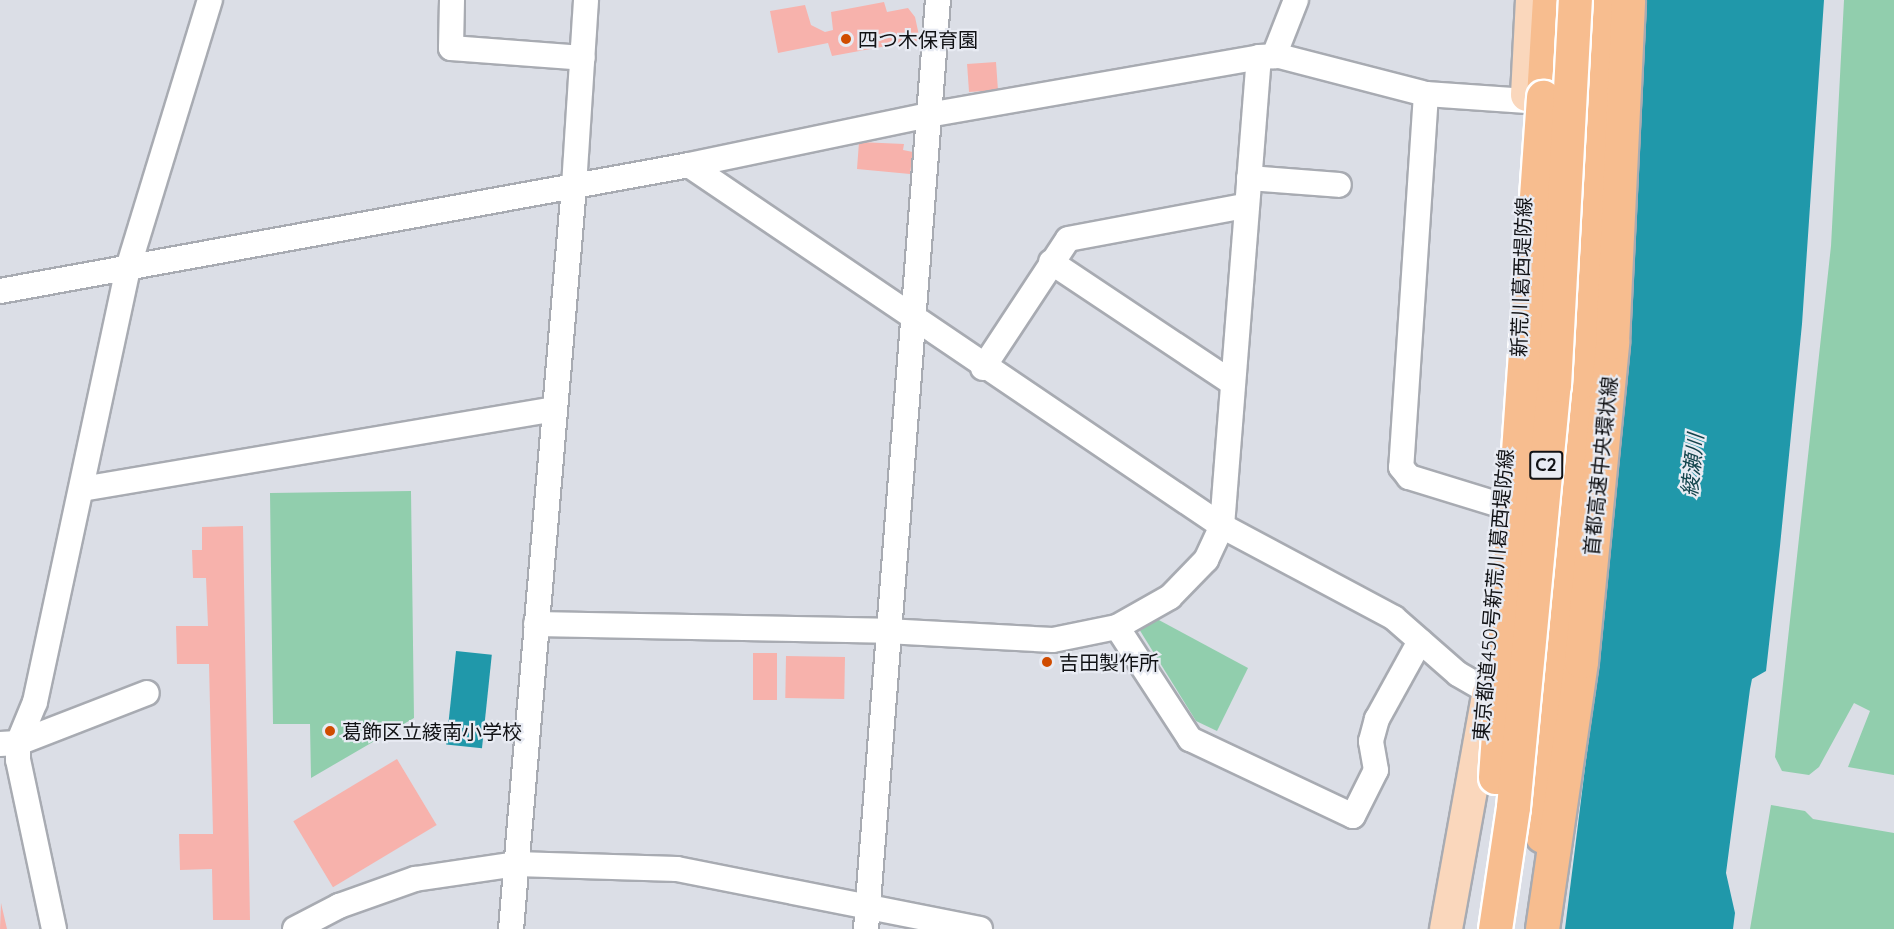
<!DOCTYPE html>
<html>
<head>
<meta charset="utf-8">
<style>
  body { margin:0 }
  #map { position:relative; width:1894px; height:929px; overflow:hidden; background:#dbdee6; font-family:Quicksand,"Noto Sans JP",sans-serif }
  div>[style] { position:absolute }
  .green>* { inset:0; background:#91cead }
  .water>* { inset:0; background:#2098aa; transform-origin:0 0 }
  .building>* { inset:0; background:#f7b2ac; transform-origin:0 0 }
  .roads { filter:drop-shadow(2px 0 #a8abb2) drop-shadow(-2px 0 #a8abb2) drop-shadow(0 2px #a8abb2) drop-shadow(0 -2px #a8abb2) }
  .minor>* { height:24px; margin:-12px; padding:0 12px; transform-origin:12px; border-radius:12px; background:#fff }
  .major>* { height:32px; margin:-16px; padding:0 16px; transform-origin:16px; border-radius:16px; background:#fad7bc }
  .highway>* { height:33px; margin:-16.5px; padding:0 16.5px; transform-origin:16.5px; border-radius:16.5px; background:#f7bd8f }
  .bridges { filter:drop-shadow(2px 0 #fff) drop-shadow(-2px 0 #fff) drop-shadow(0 2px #fff) drop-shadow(0 -2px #fff) }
  .highway-bridge>* { height:33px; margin:-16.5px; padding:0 16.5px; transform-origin:16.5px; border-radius:16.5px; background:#f7bd8f }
  .dots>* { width:16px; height:16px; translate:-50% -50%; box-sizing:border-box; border:3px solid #e8ebf3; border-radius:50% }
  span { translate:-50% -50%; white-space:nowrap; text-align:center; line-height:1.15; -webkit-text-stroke:4.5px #e8ebf3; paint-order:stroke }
  .shield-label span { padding:2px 4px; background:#e8ebf3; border:2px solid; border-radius:4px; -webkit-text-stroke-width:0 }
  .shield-label { font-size:18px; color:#111215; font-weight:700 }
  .poi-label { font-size:20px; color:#111215 }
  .left { translate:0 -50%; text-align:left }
  .street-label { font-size:20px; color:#111215 }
  .water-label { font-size:21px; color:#13444c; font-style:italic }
</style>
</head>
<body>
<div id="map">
  <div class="green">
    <i style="clip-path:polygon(1844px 0,1894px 0,1894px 775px,1848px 767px,1870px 711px,1854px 703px,1819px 767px,1809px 775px,1782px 771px,1775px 757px,1831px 246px)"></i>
    <i style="clip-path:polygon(411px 491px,414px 718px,311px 778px,310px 724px,273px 724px,270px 493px)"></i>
    <i style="clip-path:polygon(1157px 619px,1248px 668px,1217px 731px,1196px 721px,1139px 629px)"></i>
    <i style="clip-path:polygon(1771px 805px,1805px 811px,1813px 819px,1894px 833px,1894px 929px,1750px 929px)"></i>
  </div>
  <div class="water">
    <i style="clip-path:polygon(1644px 0,1824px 0,1802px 324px,1780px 546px,1766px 671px,1752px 679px,1750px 689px,1726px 873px,1735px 913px,1733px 929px,1565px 929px,1604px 615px)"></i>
    <i style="left:456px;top:651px;width:36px;height:94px;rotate:6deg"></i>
  </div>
  <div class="building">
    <i style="clip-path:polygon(884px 2px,887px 12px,908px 8px,915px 17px,920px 40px,832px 56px,828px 43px,778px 53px,770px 11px,805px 5px,811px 25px,825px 32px,833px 30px,831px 12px)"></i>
    <i style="left:996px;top:62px;width:28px;height:29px;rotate:86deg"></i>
    <i style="clip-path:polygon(859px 142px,904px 144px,903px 150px,913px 152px,910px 174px,857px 169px)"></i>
    <i style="clip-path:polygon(243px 526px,250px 920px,213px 920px,212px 869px,180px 870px,179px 834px,213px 834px,209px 664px,177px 664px,176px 626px,208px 626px,206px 578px,193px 578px,192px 550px,202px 550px,202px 527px)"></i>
    <i style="left:753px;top:653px;width:24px;height:47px"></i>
    <i style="left:786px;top:656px;width:59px;height:42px;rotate:1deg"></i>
    <i style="left:397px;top:759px;width:77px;height:121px;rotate:59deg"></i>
    <i style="clip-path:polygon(1px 903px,7px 929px,0 929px)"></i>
  </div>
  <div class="roads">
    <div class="minor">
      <i style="left:452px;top:0;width:48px;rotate:91.2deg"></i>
      <i style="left:451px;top:48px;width:132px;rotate:4.3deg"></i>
      <i style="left:1274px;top:56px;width:60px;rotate:-68.6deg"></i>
      <i style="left:1426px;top:94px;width:374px;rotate:93.8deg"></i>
      <i style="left:1401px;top:467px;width:13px;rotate:51deg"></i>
      <i style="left:1409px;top:477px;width:95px;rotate:17.1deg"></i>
      <i style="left:689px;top:165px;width:644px;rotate:34.11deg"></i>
      <i style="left:1222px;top:526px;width:195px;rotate:28.1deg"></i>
      <i style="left:1394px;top:618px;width:85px;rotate:41.2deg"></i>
      <i style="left:1458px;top:674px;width:34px;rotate:30deg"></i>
      <i style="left:1249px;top:178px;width:90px;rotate:4.4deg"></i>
      <i style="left:1051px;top:262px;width:216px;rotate:33.7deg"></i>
      <i style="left:0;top:291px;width:700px;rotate:-10.36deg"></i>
      <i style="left:689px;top:165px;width:244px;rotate:-11.8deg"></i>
      <i style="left:928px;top:115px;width:336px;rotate:-9.9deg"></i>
      <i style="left:1259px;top:57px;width:20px;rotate:-3deg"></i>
      <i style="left:1279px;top:56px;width:152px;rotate:14.5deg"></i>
      <i style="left:1426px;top:94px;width:101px;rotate:4deg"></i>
      <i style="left:983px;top:368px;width:154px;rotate:-56.6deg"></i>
      <i style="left:1068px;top:239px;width:180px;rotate:-10.6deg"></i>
      <i style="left:82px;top:489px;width:479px;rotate:-9.6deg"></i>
      <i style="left:536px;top:624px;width:350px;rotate:1.1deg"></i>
      <i style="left:886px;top:631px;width:167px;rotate:3.1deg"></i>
      <i style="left:1053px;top:640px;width:65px;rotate:-11.5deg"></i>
      <i style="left:1117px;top:627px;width:61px;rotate:-29.5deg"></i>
      <i style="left:1170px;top:597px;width:52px;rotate:-45.8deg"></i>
      <i style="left:1206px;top:560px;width:38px;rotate:-65deg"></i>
      <i style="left:1222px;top:526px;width:470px;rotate:-85.5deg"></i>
      <i style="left:1117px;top:627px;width:134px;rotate:56.9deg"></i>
      <i style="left:1190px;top:739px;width:180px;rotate:25.3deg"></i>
      <i style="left:1353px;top:816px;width:51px;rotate:-63.4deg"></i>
      <i style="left:1376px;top:770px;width:29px;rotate:-100deg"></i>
      <i style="left:1371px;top:741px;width:23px;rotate:-75deg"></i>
      <i style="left:1377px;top:719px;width:89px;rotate:-61.1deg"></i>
      <i style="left:0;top:744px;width:18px;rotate:-3deg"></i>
      <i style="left:18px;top:743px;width:138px;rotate:-21.2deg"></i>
      <i style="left:54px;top:929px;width:173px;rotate:-102deg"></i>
      <i style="left:18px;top:760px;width:17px;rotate:-90deg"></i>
      <i style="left:18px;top:743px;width:44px;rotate:-67.5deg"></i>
      <i style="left:35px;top:702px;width:444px;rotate:-77.9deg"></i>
      <i style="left:128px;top:268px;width:280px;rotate:-73deg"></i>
      <i style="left:295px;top:929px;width:50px;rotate:-27.6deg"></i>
      <i style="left:339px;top:906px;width:81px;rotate:-19.6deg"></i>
      <i style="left:415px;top:879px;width:102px;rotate:-8.4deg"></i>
      <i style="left:516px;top:864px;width:161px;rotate:1.8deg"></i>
      <i style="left:677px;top:869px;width:309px;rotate:11.2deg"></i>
      <i style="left:511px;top:929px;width:746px;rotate:-85.15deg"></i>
      <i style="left:574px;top:186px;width:186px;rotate:-86.3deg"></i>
      <i style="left:866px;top:929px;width:932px;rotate:-85.57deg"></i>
    </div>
    <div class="major">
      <i style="left:1527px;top:95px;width:95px;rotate:-87deg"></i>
      <i style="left:1446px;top:929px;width:238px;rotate:-79.8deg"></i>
    </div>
    <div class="highway">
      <i style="left:1543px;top:97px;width:97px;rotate:-86.5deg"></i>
      <i style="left:1542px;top:836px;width:58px;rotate:-91deg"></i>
      <i style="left:1541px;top:778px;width:396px;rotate:-84.8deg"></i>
      <i style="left:1577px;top:384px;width:385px;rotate:-86.3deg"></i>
      <i style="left:1542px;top:929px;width:271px;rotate:-81.7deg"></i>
      <i style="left:1581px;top:661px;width:321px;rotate:-84.4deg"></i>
      <i style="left:1612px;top:342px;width:342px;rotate:-87.3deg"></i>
    </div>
  </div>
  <div class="bridges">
    <div class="highway-bridge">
      <i style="left:1495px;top:777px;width:682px;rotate:-85.96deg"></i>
      <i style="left:1495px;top:929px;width:123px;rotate:-81.6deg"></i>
      <i style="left:1513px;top:807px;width:424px;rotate:-84.5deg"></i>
      <i style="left:1554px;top:385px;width:386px;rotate:-86.9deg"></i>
    </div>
  </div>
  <div class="dots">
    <i style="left:846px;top:39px;background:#d04c00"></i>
    <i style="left:1047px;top:662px;background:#d04c00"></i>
    <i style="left:330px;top:731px;background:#d04c00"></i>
  </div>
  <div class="shield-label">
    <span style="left:1546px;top:465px">C2</span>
  </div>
  <div class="poi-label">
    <span class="left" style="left:858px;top:39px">四つ木保育園</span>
    <span class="left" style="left:1059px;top:662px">吉田製作所</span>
    <span class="left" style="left:342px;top:731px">葛飾区立綾南小学校</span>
  </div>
  <div class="street-label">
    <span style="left:1521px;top:277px;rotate:-88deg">新荒川葛西堤防線</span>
    <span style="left:1600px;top:466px;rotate:-84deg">首都高速中央環状線</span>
    <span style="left:1493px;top:595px;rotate:-85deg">東京都道450号新荒川葛西堤防線</span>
  </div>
  <div class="water-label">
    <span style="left:1692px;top:465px;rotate:-84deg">綾瀬川</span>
  </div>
</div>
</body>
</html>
